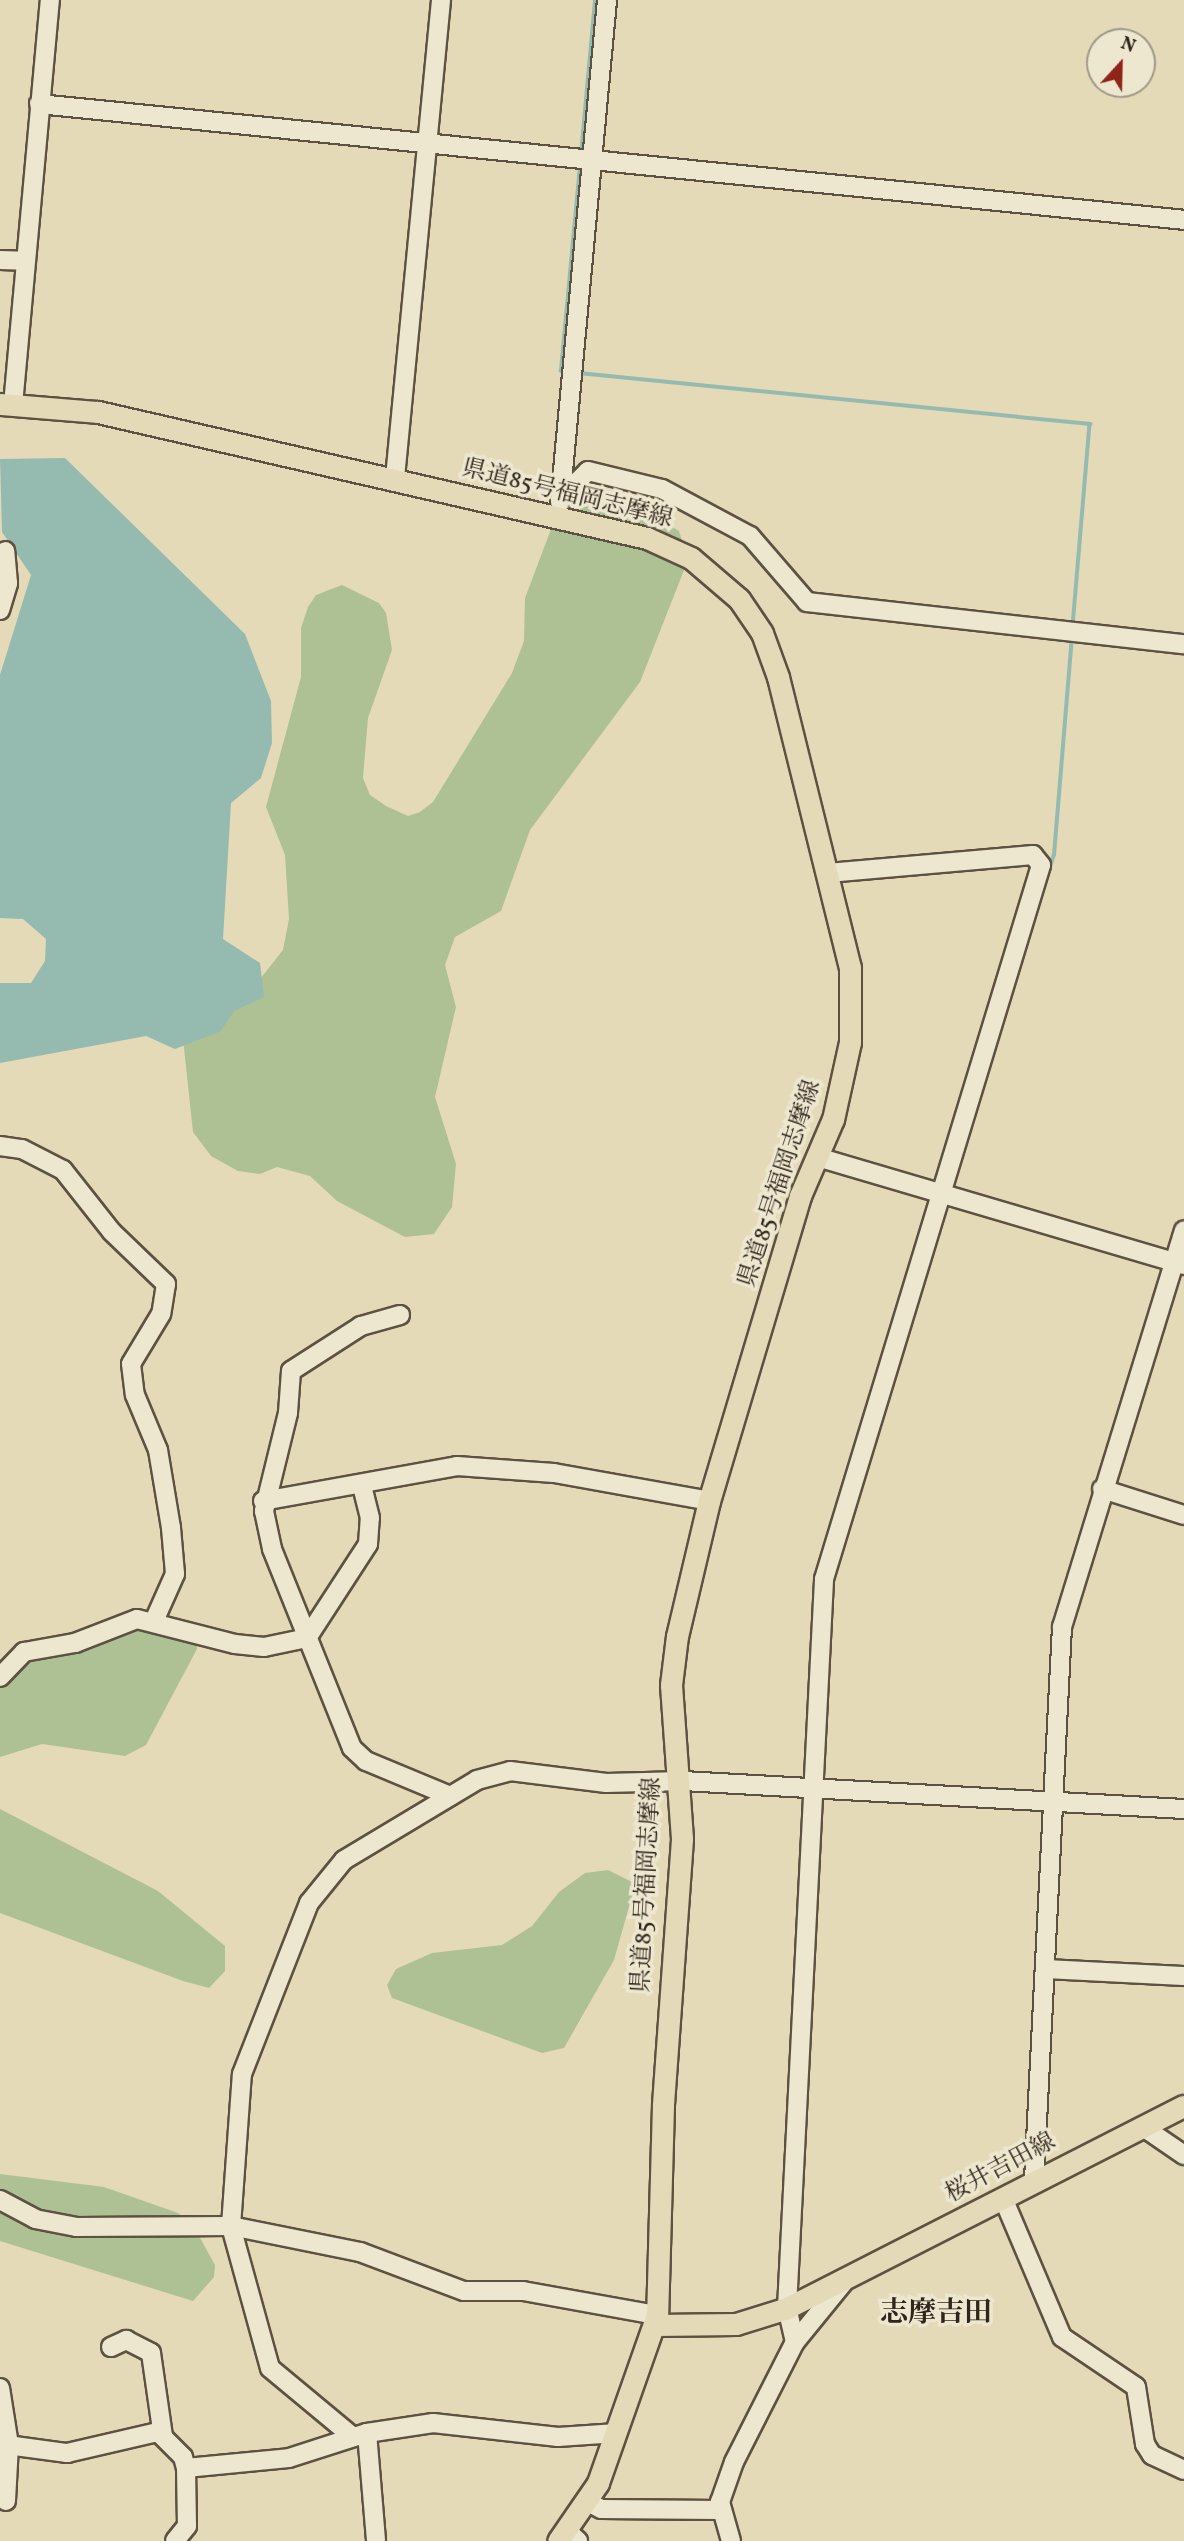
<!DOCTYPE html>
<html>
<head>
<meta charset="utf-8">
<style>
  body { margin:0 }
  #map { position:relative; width:1184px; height:2541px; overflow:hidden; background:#e4dab7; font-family:Vollkorn,"Noto Serif JP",serif }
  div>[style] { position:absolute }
  .green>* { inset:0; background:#aec194 }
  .water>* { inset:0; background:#95bab0 }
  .stream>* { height:3.5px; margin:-1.75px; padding:0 1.75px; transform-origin:1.75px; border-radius:1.75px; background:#95bab0 }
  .roads { filter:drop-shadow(2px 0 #5d5241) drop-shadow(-2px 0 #5d5241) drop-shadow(0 2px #5d5241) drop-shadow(0 -2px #5d5241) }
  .minor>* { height:18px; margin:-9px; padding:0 9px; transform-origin:9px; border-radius:9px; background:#ede7d0 }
  .major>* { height:21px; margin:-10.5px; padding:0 10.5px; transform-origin:10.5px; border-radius:10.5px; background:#e4dab7 }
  span { translate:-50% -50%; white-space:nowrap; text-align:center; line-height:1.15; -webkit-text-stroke:7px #ede7d0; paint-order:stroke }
  .street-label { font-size:24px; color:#30251a }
  .quarter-label { font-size:28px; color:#30251a; font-weight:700 }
  .north { position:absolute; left:1086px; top:28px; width:70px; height:70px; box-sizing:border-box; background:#ede7d0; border:2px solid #a19987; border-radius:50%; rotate:22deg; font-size:19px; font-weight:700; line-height:28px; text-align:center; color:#30251a }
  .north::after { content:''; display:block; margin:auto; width:24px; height:32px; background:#8f2418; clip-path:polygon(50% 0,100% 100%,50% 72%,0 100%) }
</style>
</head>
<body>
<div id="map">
  <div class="green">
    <i style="clip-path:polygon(603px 500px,629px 501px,679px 531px,688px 560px,640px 682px,530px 830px,501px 911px,455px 937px,445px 965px,456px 1007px,435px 1097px,456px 1164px,452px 1207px,434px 1234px,405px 1237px,337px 1201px,310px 1176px,277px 1167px,260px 1174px,238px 1171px,211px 1156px,193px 1132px,183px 1039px,244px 999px,283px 950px,289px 919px,285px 855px,266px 807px,301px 677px,301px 628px,308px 607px,316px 595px,342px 585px,379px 603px,386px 613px,392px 650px,368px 718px,363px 778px,370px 795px,386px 806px,408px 816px,420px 812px,433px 802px,512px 673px,524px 641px,525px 598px,556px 516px)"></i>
    <i style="clip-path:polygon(128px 1624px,196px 1635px,197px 1649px,146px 1745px,125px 1756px,42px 1744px,0 1757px,0 1660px)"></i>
    <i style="clip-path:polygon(0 1809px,158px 1891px,225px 1946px,225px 1971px,209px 1988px,183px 1981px,0 1913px)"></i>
    <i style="clip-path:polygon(608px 1870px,632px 1882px,632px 1896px,614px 1960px,564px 2048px,542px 2053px,392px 1998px,387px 1985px,396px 1969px,432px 1953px,502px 1945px,532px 1926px,559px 1892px,585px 1873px)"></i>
    <i style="clip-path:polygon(0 2174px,104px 2187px,178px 2213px,194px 2227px,215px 2265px,214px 2277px,193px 2301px,0 2241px)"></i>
  </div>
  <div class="water">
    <i style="clip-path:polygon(65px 458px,245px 634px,271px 701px,272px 743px,261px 778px,231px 803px,223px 939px,260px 963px,264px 997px,234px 1011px,221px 1031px,175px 1049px,146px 1036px,0 1063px,0 983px,31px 983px,45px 961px,46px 939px,23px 919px,0 918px,0 675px,31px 575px,2px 532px,0 459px)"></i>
  </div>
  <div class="stream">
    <i style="left:581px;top:155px;width:156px;rotate:-84.8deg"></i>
    <i style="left:568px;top:372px;width:7px;rotate:-172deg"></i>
    <i style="left:561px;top:371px;width:206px;rotate:-84.7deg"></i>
    <i style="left:579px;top:373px;width:514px;rotate:5.7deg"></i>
    <i style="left:1090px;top:424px;width:203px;rotate:94.8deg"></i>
    <i style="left:968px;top:1134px;width:292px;rotate:-72.9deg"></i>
    <i style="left:1054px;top:855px;width:219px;rotate:-85.3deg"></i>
  </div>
  <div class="roads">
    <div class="minor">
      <i style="left:39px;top:104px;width:1151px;rotate:5.78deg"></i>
      <i style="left:0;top:260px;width:24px;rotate:2deg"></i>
      <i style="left:13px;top:405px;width:407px;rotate:-84.8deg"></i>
      <i style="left:395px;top:478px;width:480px;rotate:-84.5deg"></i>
      <i style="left:561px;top:498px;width:38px;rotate:-45deg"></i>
      <i style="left:588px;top:471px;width:76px;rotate:13.7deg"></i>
      <i style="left:662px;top:489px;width:100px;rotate:28.1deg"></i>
      <i style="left:750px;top:536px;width:87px;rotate:49.2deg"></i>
      <i style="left:807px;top:602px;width:379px;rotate:6.4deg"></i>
      <i style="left:560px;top:503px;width:505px;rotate:-84.66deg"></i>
      <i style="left:0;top:610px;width:28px;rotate:-73deg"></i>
      <i style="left:8px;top:583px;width:32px;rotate:-95deg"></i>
      <i style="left:0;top:1146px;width:22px;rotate:8deg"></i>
      <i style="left:22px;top:1149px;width:46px;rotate:27.1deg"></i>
      <i style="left:63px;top:1170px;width:79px;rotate:51.7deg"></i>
      <i style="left:112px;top:1232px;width:75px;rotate:43.9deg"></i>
      <i style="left:166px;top:1284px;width:30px;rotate:99deg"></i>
      <i style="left:161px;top:1314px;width:58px;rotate:121deg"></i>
      <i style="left:131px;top:1364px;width:31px;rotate:83deg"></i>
      <i style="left:135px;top:1395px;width:60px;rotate:67.3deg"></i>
      <i style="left:158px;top:1450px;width:79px;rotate:80.5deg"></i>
      <i style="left:171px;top:1528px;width:46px;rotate:85deg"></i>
      <i style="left:175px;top:1574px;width:49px;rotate:114deg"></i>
      <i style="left:817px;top:1157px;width:383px;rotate:16.4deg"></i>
      <i style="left:400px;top:1315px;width:41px;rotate:164.2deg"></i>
      <i style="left:361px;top:1326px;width:83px;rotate:147.3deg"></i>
      <i style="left:291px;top:1371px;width:42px;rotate:94.1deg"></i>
      <i style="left:288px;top:1413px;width:101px;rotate:103.8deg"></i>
      <i style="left:264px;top:1511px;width:39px;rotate:78deg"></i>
      <i style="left:272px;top:1549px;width:214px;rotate:68.1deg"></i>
      <i style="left:352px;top:1748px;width:19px;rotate:43deg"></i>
      <i style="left:366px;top:1761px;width:91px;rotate:22.6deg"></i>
      <i style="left:1102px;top:1489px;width:86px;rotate:17.6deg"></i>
      <i style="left:263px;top:1501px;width:197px;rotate:-10.2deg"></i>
      <i style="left:457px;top:1466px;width:97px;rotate:4.1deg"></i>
      <i style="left:554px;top:1473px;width:158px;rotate:10.2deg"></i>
      <i style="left:0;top:1677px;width:35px;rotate:-46deg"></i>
      <i style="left:24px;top:1652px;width:52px;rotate:-10deg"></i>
      <i style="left:75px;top:1643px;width:66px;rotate:-21.2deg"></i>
      <i style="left:137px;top:1619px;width:101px;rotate:14.3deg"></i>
      <i style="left:235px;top:1644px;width:29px;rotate:6deg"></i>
      <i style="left:264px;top:1647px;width:44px;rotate:-11.8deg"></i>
      <i style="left:307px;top:1638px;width:112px;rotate:-57deg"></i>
      <i style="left:368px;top:1544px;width:26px;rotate:-86deg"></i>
      <i style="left:370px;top:1518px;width:34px;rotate:-104deg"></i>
      <i style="left:1045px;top:1969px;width:139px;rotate:2.9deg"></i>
      <i style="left:1143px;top:2127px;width:50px;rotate:34.3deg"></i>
      <i style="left:1034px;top:2181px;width:555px;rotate:-87.11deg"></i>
      <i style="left:1062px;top:1627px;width:415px;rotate:-72.9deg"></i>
      <i style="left:1003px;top:2198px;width:151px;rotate:67deg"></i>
      <i style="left:1062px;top:2337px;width:89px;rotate:34deg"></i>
      <i style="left:1136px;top:2387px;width:58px;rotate:81deg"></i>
      <i style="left:1145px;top:2444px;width:13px;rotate:58deg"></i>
      <i style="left:1152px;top:2455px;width:35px;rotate:25deg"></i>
      <i style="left:0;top:2200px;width:40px;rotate:28deg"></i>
      <i style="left:35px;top:2219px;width:43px;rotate:10.8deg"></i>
      <i style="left:77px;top:2227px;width:154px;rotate:-0.4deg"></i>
      <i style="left:231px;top:2226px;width:132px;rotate:11.4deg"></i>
      <i style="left:360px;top:2252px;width:111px;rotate:20.6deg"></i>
      <i style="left:464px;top:2291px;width:59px"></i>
      <i style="left:523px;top:2291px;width:136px;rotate:10.2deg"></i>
      <i style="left:795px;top:2342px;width:35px;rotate:-103deg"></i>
      <i style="left:787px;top:2308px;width:730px;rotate:-87.09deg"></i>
      <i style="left:824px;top:1579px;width:746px;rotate:-73.09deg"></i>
      <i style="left:1041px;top:865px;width:13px;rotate:-129deg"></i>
      <i style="left:1033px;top:855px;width:206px;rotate:175deg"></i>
      <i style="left:111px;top:2347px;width:17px;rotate:-25deg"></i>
      <i style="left:126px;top:2340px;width:28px;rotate:27deg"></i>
      <i style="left:151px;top:2353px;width:84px;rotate:81.8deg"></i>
      <i style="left:0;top:2388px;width:58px;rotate:81deg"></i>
      <i style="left:9px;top:2445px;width:56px;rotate:93.1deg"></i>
      <i style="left:367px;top:2433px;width:108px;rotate:85.2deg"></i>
      <i style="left:353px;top:2437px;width:108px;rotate:-140.3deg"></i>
      <i style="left:270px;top:2368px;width:147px;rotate:-105.4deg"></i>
      <i style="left:231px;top:2226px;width:152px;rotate:-85.9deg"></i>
      <i style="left:242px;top:2074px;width:184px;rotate:-68.6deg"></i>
      <i style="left:309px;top:1903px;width:55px;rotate:-50.9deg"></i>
      <i style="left:344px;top:1860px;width:155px;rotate:-31deg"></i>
      <i style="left:477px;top:1780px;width:34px;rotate:-15deg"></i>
      <i style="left:510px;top:1771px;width:97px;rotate:7.1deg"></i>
      <i style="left:606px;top:1783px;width:77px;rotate:-1.5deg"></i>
      <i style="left:683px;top:1781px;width:502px;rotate:3.2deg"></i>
      <i style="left:0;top:2444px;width:68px;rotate:7.7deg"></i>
      <i style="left:67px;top:2453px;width:93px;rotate:-13deg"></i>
      <i style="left:158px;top:2432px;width:35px;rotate:45deg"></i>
      <i style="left:183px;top:2457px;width:11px;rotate:75deg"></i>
      <i style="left:186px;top:2468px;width:58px;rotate:89deg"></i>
      <i style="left:187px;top:2526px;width:19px;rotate:129deg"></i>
      <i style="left:186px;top:2468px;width:103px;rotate:-5.5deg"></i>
      <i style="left:289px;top:2458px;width:82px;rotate:-17.8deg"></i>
      <i style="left:367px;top:2433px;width:67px;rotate:-8.6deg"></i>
      <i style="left:433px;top:2423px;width:126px;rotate:6.4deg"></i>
      <i style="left:558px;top:2437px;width:59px;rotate:-3.9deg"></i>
      <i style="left:588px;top:2502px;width:15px;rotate:28deg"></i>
      <i style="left:601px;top:2509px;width:119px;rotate:0.5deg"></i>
      <i style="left:567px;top:2531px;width:15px;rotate:42deg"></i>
      <i style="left:731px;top:2541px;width:41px;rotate:-105.8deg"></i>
      <i style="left:720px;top:2502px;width:42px;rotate:-70.7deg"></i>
      <i style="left:734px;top:2462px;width:135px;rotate:-63.1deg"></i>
      <i style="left:795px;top:2342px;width:77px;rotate:-50.8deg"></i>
    </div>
    <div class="major">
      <i style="left:0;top:404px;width:98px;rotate:4.7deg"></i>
      <i style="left:98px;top:412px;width:563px;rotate:12.93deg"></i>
      <i style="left:647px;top:538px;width:48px;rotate:24.4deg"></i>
      <i style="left:691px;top:558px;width:63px;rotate:40.5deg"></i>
      <i style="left:739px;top:599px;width:41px;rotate:55.9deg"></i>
      <i style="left:762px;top:633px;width:47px;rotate:70deg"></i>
      <i style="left:778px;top:677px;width:299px;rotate:76.1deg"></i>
      <i style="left:850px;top:967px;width:75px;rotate:90deg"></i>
      <i style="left:850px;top:1042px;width:79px;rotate:102.4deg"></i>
      <i style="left:833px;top:1119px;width:84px;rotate:113.2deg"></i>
      <i style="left:800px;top:1196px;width:318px;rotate:106.6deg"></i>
      <i style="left:709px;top:1501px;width:139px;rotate:103.3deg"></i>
      <i style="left:677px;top:1636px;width:49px;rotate:97deg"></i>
      <i style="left:671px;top:1685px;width:154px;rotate:85.9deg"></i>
      <i style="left:682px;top:1839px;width:267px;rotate:94.1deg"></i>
      <i style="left:663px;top:2105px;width:210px;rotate:91.6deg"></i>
      <i style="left:657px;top:2315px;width:178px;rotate:109.4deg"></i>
      <i style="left:598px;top:2483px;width:70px;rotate:124.6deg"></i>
      <i style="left:655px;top:2325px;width:81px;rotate:-0.7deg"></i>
      <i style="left:736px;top:2324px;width:53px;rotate:-17.4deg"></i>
      <i style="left:787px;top:2308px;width:445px;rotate:-27deg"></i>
    </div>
  </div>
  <div class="street-label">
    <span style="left:567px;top:495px;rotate:14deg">県道85号福岡志摩線</span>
    <span style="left:781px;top:1184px;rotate:-72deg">県道85号福岡志摩線</span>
    <span style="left:648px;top:1885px;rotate:-87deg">県道85号福岡志摩線</span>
    <span style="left:1001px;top:2169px;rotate:-28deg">桜井吉田線</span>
  </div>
  <div class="quarter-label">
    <span style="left:936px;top:2314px">志摩吉田</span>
  </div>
  <div class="north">N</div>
</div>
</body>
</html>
